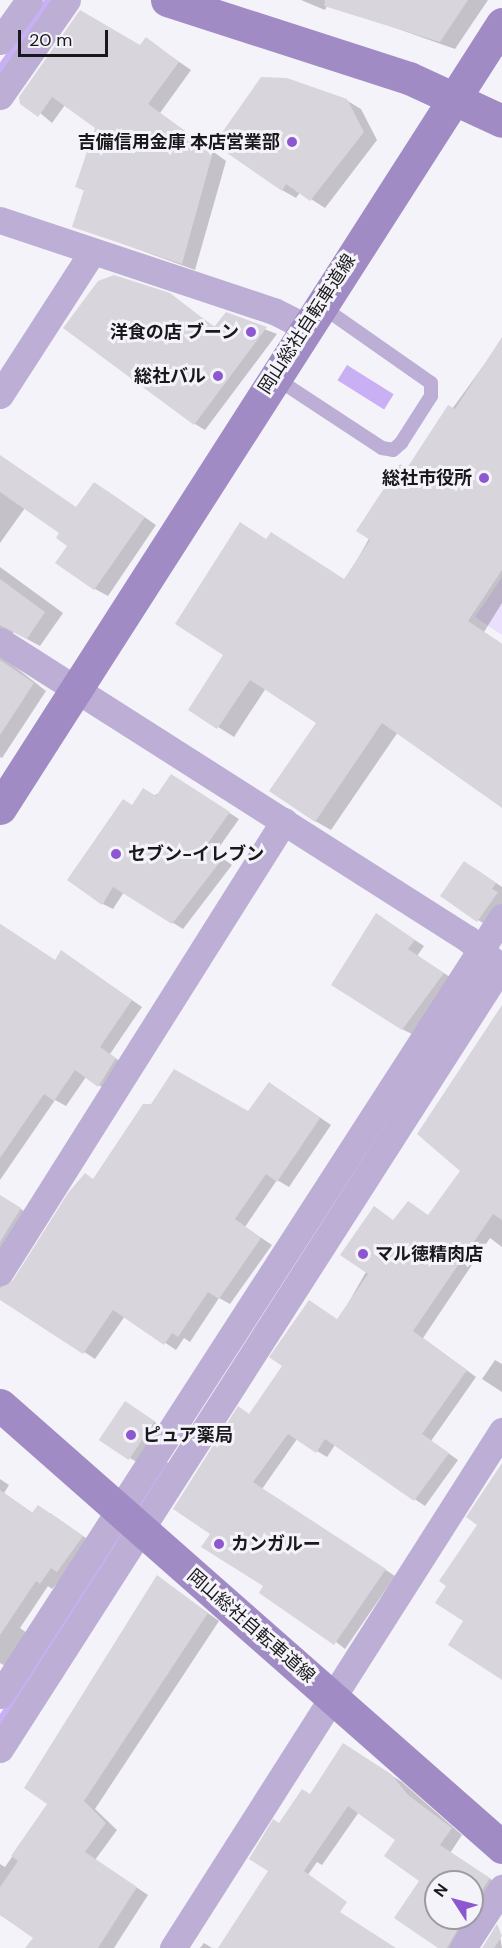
<!DOCTYPE html>
<html>
<head>
<meta charset="utf-8">
<style>
  body { margin:0 }
  #map { position:relative; width:502px; height:1948px; overflow:hidden; background:#f5f3fa; font-family:"DM Sans","Noto Sans JP",sans-serif }
  div>[style] { position:absolute }
  .green>* { inset:0; background:#eadffd }
  .water>* { inset:0; background:#c9aff4; transform-origin:0 0 }
  .shadow>* { inset:0; background:#0003 }
  .stream>* { height:9px; margin:-4.5px; padding:0 4.5px; transform-origin:4.5px; border-radius:4.5px; background:#c9aff4 }
  .building>* { inset:0; background:#d8d5dc; transform-origin:0 0 }
  .lane>* { height:14px; margin:-7px; padding:0 7px; transform-origin:7px; border-radius:7px; background:#bcaed5 }
  .street>* { height:27px; margin:-13.5px; padding:0 13.5px; transform-origin:13.5px; border-radius:13.5px; background:#bcaed5 }
  .secondary>* { height:33px; margin:-16.5px; padding:0 16.5px; transform-origin:16.5px; border-radius:16.5px; background:#a18bc4 }
  .dots>* { width:16px; height:16px; translate:-50% -50%; box-sizing:border-box; border:3px solid #f5f3fa; border-radius:50% }
  span { translate:-50% -50%; white-space:nowrap; text-align:center; line-height:1.15; -webkit-text-stroke:6px #f5f3fa; paint-order:stroke }
  .poi-label { font-size:18px; color:#19181a; font-weight:700 }
  .right { translate:-100% -50%; text-align:right }
  .left { translate:0 -50%; text-align:left }
  .street-label { font-size:18px; color:#19181a }
  .north { position:absolute; left:424px; top:1870px; width:60px; height:60px; box-sizing:border-box; background:#f5f3fa; border:2px solid #9d9ba0; border-radius:50%; rotate:306deg; font-size:16px; font-weight:700; line-height:24px; text-align:center; color:#19181a }
  .north::after { content:''; display:block; margin:auto; width:21px; height:27px; background:#8d57cf; clip-path:polygon(50% 0,100% 100%,50% 72%,0 100%) }
  .scale { position:absolute; left:18px; top:30px; width:90px; height:27px; box-sizing:border-box; border:3px solid #19181a; border-top:0; padding-left:8px; font-size:18px; line-height:21px; white-space:nowrap; color:#19181a; -webkit-text-stroke:4px #f5f3fa; paint-order:stroke }
</style>
</head>
<body>
<div id="map">
  <div class="green">
    <i style="clip-path:polygon(502px 577px,502px 635px,475px 617px)"></i>
  </div>
  <div class="water">
    <i style="left:347px;top:365px;width:55px;height:18px;rotate:32deg"></i>
  </div>
  <div class="shadow">
    <i style="clip-path:polygon(301px 0,330px 0,325px 10px)"></i>
    <i style="clip-path:polygon(373px 0,488px 0,455px 49px,367px 18px)"></i>
    <i style="clip-path:polygon(146px 39px,191px 70px,160px 113px,226px 161px,195px 270px,74px 226px,85px 191px,77px 187px,96px 128px,65px 105px,52px 123px,21px 97px,141px 47px)"></i>
    <i style="clip-path:polygon(346px 100px,361px 109px,377px 140px,325px 208px,300px 192px,296px 198px,282px 190px,216px 144px)"></i>
    <i style="clip-path:polygon(170px 295px,216px 328px,226px 314px,277px 334px,205px 430px,195px 424px)"></i>
    <i style="clip-path:polygon(502px 340px,502px 603px,484px 632px,502px 644px,502px 805px,398px 732px,331px 830px,315px 821px,318px 723px,266px 688px,234px 737px,190px 709px,226px 654px,267px 540px,345px 581px,408px 470px)"></i>
    <i style="clip-path:polygon(0 471px,77px 508px,107px 491px,156px 525px,108px 596px,95px 589px,61px 533px,25px 508px,0 543px)"></i>
    <i style="clip-path:polygon(0 567px,63px 613px,40px 646px,14px 632px,0 644px)"></i>
    <i style="clip-path:polygon(0 655px,46px 691px,2px 758px,0 757px)"></i>
    <i style="clip-path:polygon(181px 782px,239px 819px,215px 853px,232px 865px,183px 929px,124px 892px,113px 909px,103px 904px,133px 806px)"></i>
    <i style="clip-path:polygon(474px 868px,502px 887px,502px 906px,488px 926px,478px 920px)"></i>
    <i style="clip-path:polygon(386px 921px,424px 946px,417px 956px,453px 979px,412px 1034px,402px 1029px)"></i>
    <i style="clip-path:polygon(0 924px,56px 961px,73px 959px,142px 1007px,110px 1054px,126px 1066px,110px 1092px,86px 1077px,66px 1106px,55px 1100px,0 1180px)"></i>
    <i style="clip-path:polygon(502px 1011px,502px 1247px,490px 1238px,423px 1338px,476px 1377px,431px 1441px,458px 1460px,425px 1506px,335px 1445px,327px 1457px,297px 1439px,262px 1489px,395px 1576px,345px 1649px,265px 1586px,212px 1534px,250px 1415px,338px 1321px,395px 1221px,429px 1216px,462px 1171px)"></i>
    <i style="clip-path:polygon(280px 1090px,331px 1125px,289px 1187px,277px 1180px,245px 1227px,272px 1245px,230px 1304px,219px 1298px,190px 1342px,184px 1338px,176px 1350px,125px 1316px,95px 1359px,0 1297px,0 1285px,14px 1282px,94px 1180px,249px 1113px)"></i>
    <i style="clip-path:polygon(0 1196px,32px 1216px,0 1267px)"></i>
    <i style="clip-path:polygon(495px 1360px,502px 1364px,502px 1392px,482px 1379px)"></i>
    <i style="clip-path:polygon(135px 1409px,164px 1428px,140px 1464px,130px 1458px)"></i>
    <i style="clip-path:polygon(0 1479px,9px 1485px,4px 1493px,34px 1514px,50px 1513px,93px 1543px,52px 1589px,48px 1586px,20px 1628px,27px 1633px,5px 1666px,0 1663px)"></i>
    <i style="clip-path:polygon(158px 1577px,219px 1621px,95px 1809px,117px 1830px,95px 1860px,148px 1895px,114px 1948px,27px 1948px,35px 1937px,0 1915px,0 1864px,5px 1867px,49px 1804px)"></i>
    <i style="clip-path:polygon(evenodd,354px 1752px,402px 1782px,462px 1835px,450px 1853px,500px 1885px,460px 1948px,441px 1948px,421px 1881px,397px 1840px,359px 1812px,322px 1865px,317px 1862px,292px 1897px,361px 1948px,220px 1948px,270px 1871px,280px 1825px,354px 1752px,436px 1882px,472px 1882px,472px 1918px,436px 1918px,436px 1882px)"></i>
    <i style="clip-path:polygon(498px 1926px,502px 1948px,484px 1948px)"></i>
    <i style="clip-path:polygon(204px 1943px,212px 1948px,200px 1948px)"></i>
  </div>
  <div class="stream">
    <i style="left:0;top:69px;width:83px;rotate:-54.8deg"></i>
    <i style="left:141px;top:1504px;width:45px;rotate:-57.7deg"></i>
    <i style="left:0;top:1721px;width:221px;rotate:-57.2deg"></i>
  </div>
  <div class="building">
    <i style="clip-path:polygon(325px 0,468px 0,440px 42px,324px 6px)"></i>
    <i style="clip-path:polygon(80px 10px,140px 45px,146px 37px,179px 62px,148px 104px,213px 152px,182px 264px,72px 227px,84px 190px,75px 187px,95px 128px,52px 97px,38px 117px,20px 104px,19px 97px)"></i>
    <i style="clip-path:polygon(261px 77px,287px 78px,347px 99px,364px 132px,310px 201px,286px 184px,282px 191px,214px 144px)"></i>
    <i style="clip-path:polygon(114px 275px,170px 293px,214px 327px,226px 312px,267px 327px,194px 425px,63px 328px,98px 281px)"></i>
    <i style="clip-path:polygon(502px 337px,502px 570px,468px 621px,502px 644px,502px 808px,382px 723px,315px 822px,269px 791px,316px 723px,250px 680px,217px 729px,188px 710px,223px 655px,175px 624px,240px 522px,266px 539px,271px 532px,344px 579px,370px 540px,356px 531px,400px 464px,407px 468px,448px 405px,455px 409px)"></i>
    <i style="clip-path:polygon(0 455px,76px 507px,94px 482px,145px 517px,94px 590px,55px 563px,67px 546px,56px 538px,59px 533px,0 492px)"></i>
    <i style="clip-path:polygon(0 579px,45px 612px,27px 639px,0 625px)"></i>
    <i style="clip-path:polygon(0 660px,34px 683px,0 735px)"></i>
    <i style="clip-path:polygon(171px 774px,230px 812px,206px 846px,223px 858px,172px 924px,113px 887px,102px 905px,67px 880px,123px 799px,132px 805px,143px 788px,156px 796px)"></i>
    <i style="clip-path:polygon(464px 861px,496px 883px,492px 889px,498px 892px,477px 922px,440px 896px)"></i>
    <i style="clip-path:polygon(376px 913px,415px 940px,408px 949px,444px 973px,402px 1030px,331px 985px)"></i>
    <i style="clip-path:polygon(0 924px,55px 960px,61px 950px,132px 1000px,100px 1047px,116px 1058px,98px 1087px,75px 1070px,54px 1101px,44px 1094px,0 1158px)"></i>
    <i style="clip-path:polygon(502px 1005px,502px 1220px,493px 1214px,413px 1331px,467px 1370px,422px 1434px,449px 1453px,414px 1501px,325px 1439px,316px 1453px,288px 1434px,253px 1482px,386px 1569px,334px 1645px,259px 1593px,263px 1586px,201px 1547px,210px 1534px,173px 1509px,238px 1406px,249px 1414px,282px 1366px,269px 1357px,309px 1300px,337px 1319px,368px 1274px,340px 1255px,374px 1206px,393px 1220px,408px 1201px,428px 1215px,460px 1171px,417px 1134px)"></i>
    <i style="clip-path:polygon(174px 1069px,248px 1111px,269px 1082px,320px 1118px,277px 1182px,266px 1174px,235px 1219px,261px 1238px,219px 1299px,208px 1292px,178px 1337px,172px 1333px,164px 1345px,113px 1310px,83px 1354px,0 1300px,0 1288px,13px 1280px,68px 1193px,85px 1173px,93px 1179px,143px 1104px,151px 1104px)"></i>
    <i style="clip-path:polygon(0 1195px,21px 1208px,0 1242px)"></i>
    <i style="left:125px;top:1401px;width:36px;height:47px;rotate:34deg"></i>
    <i style="clip-path:polygon(502px 1463px,502px 1680px,448px 1645px,463px 1621px,435px 1603px,446px 1586px,439px 1581px,477px 1525px,466px 1517px)"></i>
    <i style="clip-path:polygon(0 1490px,32px 1513px,38px 1505px,83px 1536px,57px 1572px,51px 1568px,40px 1584px,36px 1581px,0 1635px)"></i>
    <i style="clip-path:polygon(157px 1575px,208px 1613px,84px 1801px,106px 1823px,85px 1852px,137px 1887px,98px 1948px,25px 1948px,33px 1938px,0 1915px,0 1887px,18px 1861px,11px 1856px,47px 1804px,24px 1788px)"></i>
    <i style="clip-path:polygon(343px 1743px,391px 1774px,408px 1795px,452px 1828px,440px 1845px,490px 1878px,472px 1905px,472px 1882px,436px 1882px,436px 1918px,464px 1918px,447px 1948px,438px 1948px,394px 1918px,419px 1881px,384px 1856px,395px 1840px,348px 1806px,304px 1871px,347px 1902px,340px 1912px,396px 1948px,218px 1948px,268px 1871px,249px 1859px,273px 1819px,279px 1823px,302px 1789px,310px 1794px)"></i>
    <i style="clip-path:polygon(497px 1924px,502px 1936px,494px 1948px,482px 1948px)"></i>
  </div>
  <div class="lane">
    <i style="left:274px;top:377px;width:129px;rotate:33.3deg"></i>
    <i style="left:382px;top:448px;width:11px;rotate:10deg"></i>
    <i style="left:393px;top:450px;width:11px;rotate:-41deg"></i>
    <i style="left:401px;top:443px;width:56px;rotate:-57.4deg"></i>
    <i style="left:431px;top:396px;width:13px;rotate:-90deg"></i>
    <i style="left:431px;top:383px;width:134px;rotate:-145deg"></i>
  </div>
  <div class="street">
    <i style="left:0;top:41px;width:50px;rotate:-54.7deg"></i>
    <i style="left:0;top:96px;width:117px;rotate:-55.1deg"></i>
    <i style="left:0;top:220px;width:289px;rotate:18.4deg"></i>
    <i style="left:274px;top:311px;width:35px;rotate:27deg"></i>
    <i style="left:0;top:395px;width:170px;rotate:-57.2deg"></i>
    <i style="left:0;top:641px;width:555px;rotate:32.49deg"></i>
    <i style="left:468px;top:939px;width:35px;rotate:41deg"></i>
    <i style="left:0;top:1272px;width:533px;rotate:-57.8deg"></i>
    <i style="left:0;top:1695px;width:926px;rotate:-57.17deg"></i>
    <i style="left:0;top:1749px;width:931px;rotate:-57.37deg"></i>
    <i style="left:173px;top:1948px;width:613px;rotate:-57.53deg"></i>
    <i style="left:463px;top:1948px;width:72px;rotate:-57deg"></i>
  </div>
  <div class="secondary">
    <i style="left:167px;top:0;width:254px;rotate:17.9deg"></i>
    <i style="left:409px;top:78px;width:102px;rotate:24.8deg"></i>
    <i style="left:0;top:808px;width:931px;rotate:-57.37deg"></i>
    <i style="left:0;top:1405px;width:669px;rotate:41.36deg"></i>
  </div>
  <div class="dots">
    <i style="left:292px;top:142px;background:#8d57cf"></i>
    <i style="left:251px;top:332px;background:#8d57cf"></i>
    <i style="left:218px;top:376px;background:#8d57cf"></i>
    <i style="left:484px;top:478px;background:#8d57cf"></i>
    <i style="left:116px;top:854px;background:#8d57cf"></i>
    <i style="left:363px;top:1254px;background:#8d57cf"></i>
    <i style="left:131px;top:1435px;background:#8d57cf"></i>
    <i style="left:219px;top:1544px;background:#8d57cf"></i>
  </div>
  <div class="poi-label">
    <span class="right" style="left:280px;top:142px">吉備信用金庫 本店営業部</span>
    <span class="right" style="left:239px;top:332px">洋食の店 ブーン</span>
    <span class="right" style="left:206px;top:376px">総社バル</span>
    <span class="right" style="left:472px;top:478px">総社市役所</span>
    <span class="left" style="left:128px;top:854px">セブン-イレブン</span>
    <span class="left" style="left:375px;top:1254px">マル徳精肉店</span>
    <span class="left" style="left:143px;top:1435px">ピュア薬局</span>
    <span class="left" style="left:231px;top:1544px">カンガルー</span>
  </div>
  <div class="street-label">
    <span style="left:307px;top:324px;rotate:-57deg">岡山総社自転車道線</span>
    <span style="left:251px;top:1626px;rotate:41deg">岡山総社自転車道線</span>
  </div>
  <div class="north">N</div>
  <div class="scale">20 m</div>
</div>
</body>
</html>
